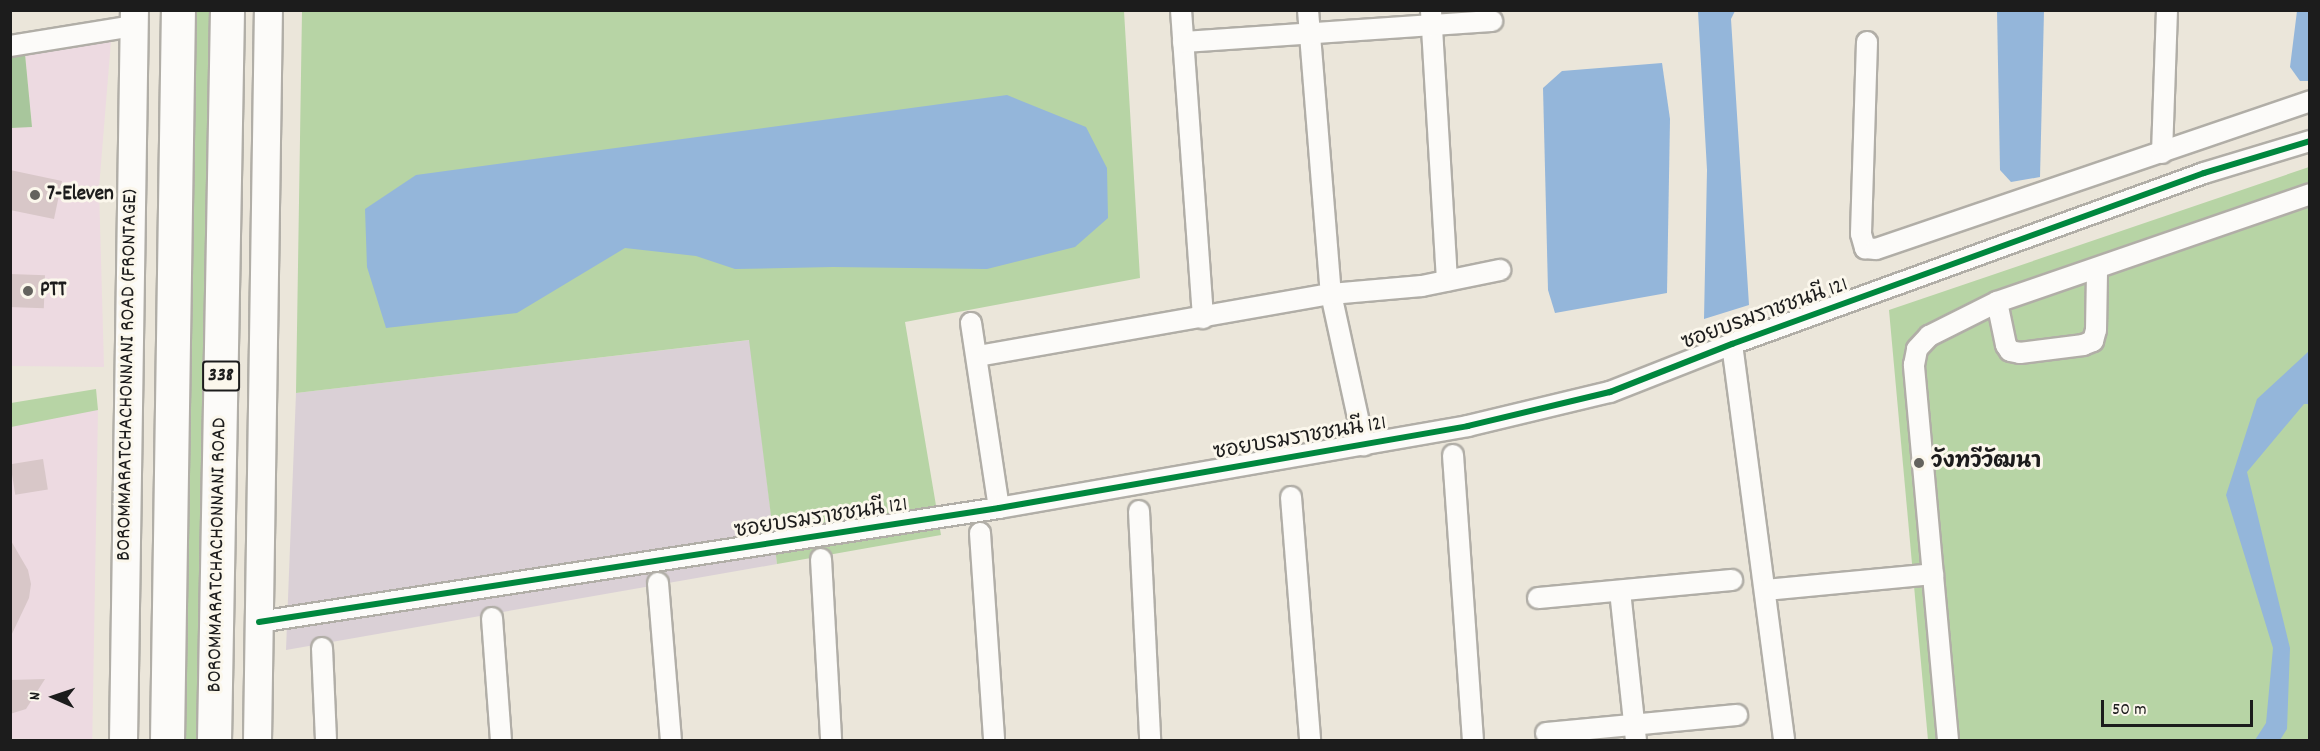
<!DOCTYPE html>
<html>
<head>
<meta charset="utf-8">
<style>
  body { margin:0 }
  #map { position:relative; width:2320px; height:751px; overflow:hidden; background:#ebe6da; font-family:Dekko,"Playpen Sans Thai",sans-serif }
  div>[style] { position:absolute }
  .built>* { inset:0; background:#eddae1; transform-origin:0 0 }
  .industrial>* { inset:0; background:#dad0d6 }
  .green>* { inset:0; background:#b7d4a5; transform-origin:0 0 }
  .forest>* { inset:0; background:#a8c69c }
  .water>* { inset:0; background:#94b6da }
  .building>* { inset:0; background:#d8c7c8; transform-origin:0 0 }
  .roads { filter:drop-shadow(2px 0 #b1aea7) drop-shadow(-2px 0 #b1aea7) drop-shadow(0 2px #b1aea7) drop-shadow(0 -2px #b1aea7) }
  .minor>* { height:20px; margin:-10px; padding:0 10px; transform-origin:10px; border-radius:10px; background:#fcfbf9 }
  .secondary>* { height:27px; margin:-13.5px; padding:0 13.5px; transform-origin:13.5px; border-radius:13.5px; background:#fcfbf9 }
  .trunk>* { height:33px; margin:-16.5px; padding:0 16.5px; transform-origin:16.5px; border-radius:16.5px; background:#fcfbf9 }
  .cycleway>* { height:6px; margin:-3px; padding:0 3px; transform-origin:3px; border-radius:3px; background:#00873e }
  .dots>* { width:16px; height:16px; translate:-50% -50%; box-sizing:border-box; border:3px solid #fbf7ec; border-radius:50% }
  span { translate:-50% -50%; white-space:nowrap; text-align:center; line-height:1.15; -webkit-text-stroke:6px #fbf7ec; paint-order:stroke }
  .shield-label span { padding:2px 4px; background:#fbf7ec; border:2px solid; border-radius:4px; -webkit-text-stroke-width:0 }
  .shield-label { font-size:20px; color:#1c1c1c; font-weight:700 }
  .poi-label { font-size:21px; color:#1c1c1c; font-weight:700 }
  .left { translate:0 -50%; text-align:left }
  .street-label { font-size:21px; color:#1c1c1c }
  .frame { position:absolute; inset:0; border:12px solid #1c1c1c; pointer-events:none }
  .north { position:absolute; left:24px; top:667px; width:60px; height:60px; -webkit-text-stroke:4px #fbf7ec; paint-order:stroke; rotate:273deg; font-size:16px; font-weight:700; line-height:24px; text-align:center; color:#1c1c1c }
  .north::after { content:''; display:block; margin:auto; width:21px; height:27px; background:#1c1c1c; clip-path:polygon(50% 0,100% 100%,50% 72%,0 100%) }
  .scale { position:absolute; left:2101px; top:700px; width:152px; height:27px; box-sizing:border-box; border:3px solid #1c1c1c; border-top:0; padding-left:8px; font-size:18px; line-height:21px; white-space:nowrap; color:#1c1c1c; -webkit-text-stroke:4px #fbf7ec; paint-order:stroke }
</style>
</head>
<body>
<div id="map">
  <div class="built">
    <i style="clip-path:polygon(111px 41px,99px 188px,104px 367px,11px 366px,10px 128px,32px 126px,25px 54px)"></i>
    <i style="left:98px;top:410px;width:330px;height:89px;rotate:91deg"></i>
  </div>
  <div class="industrial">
    <i style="clip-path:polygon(750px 340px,777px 564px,286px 650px,296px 393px)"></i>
  </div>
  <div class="green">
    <i style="left:211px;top:10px;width:730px;height:23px;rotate:91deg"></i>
    <i style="clip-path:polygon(302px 11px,1124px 11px,1140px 278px,905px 322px,941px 535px,777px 564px,749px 340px,296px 393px)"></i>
    <i style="clip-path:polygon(2309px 167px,2309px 740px,1928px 740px,1889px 310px)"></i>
    <i style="clip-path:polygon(96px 389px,98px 410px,11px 427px,11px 403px)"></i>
  </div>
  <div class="forest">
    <i style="clip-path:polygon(25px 54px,32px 127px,11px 128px,11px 56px)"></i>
  </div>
  <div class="water">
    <i style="clip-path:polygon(1698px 11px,1735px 11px,1731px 19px,1749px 305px,1704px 319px,1707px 170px)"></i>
    <i style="clip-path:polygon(1997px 11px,2044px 11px,2040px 177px,2011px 182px,2000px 170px)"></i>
    <i style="clip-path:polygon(2297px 11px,2309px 11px,2309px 81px,2300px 81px,2290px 67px)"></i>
    <i style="clip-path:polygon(1662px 63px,1670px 119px,1667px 293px,1555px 313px,1548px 290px,1543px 88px,1562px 71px)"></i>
    <i style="clip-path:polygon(1007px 95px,1086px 127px,1107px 168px,1108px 218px,1075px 247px,987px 269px,833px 267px,735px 269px,696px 256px,625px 248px,517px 313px,386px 328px,367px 267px,365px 209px,416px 175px)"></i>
    <i style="clip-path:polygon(2309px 351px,2309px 404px,2304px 404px,2247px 472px,2290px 648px,2287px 729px,2280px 740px,2255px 740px,2266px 723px,2273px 648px,2226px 495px,2257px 399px)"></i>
  </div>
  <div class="building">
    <i style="clip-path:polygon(10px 170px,62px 181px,54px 219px,10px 210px)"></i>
    <i style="left:10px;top:274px;width:35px;height:33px;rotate:2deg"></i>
    <i style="left:43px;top:459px;width:31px;height:33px;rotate:81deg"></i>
    <i style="clip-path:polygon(10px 539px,28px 570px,31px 584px,29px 598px,10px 638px)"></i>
    <i style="clip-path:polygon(45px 679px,26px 709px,10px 714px,10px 680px)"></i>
  </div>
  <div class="roads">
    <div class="minor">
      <i style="left:1181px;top:10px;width:309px;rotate:85.9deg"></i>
      <i style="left:1308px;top:10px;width:285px;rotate:85.4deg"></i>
      <i style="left:1331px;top:294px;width:155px;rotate:77.7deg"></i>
      <i style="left:1431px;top:11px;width:270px;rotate:86.6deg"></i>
      <i style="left:1183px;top:42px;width:310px;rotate:-3.9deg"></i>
      <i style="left:1867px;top:42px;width:192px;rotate:91.8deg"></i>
      <i style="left:1861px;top:234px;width:15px;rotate:74deg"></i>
      <i style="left:1865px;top:248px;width:11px;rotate:5deg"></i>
      <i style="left:1876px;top:249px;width:459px;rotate:-18.8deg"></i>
      <i style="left:10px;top:46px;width:125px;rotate:-9.2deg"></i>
      <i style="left:2162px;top:153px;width:143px;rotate:-88deg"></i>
      <i style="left:1997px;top:302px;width:44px;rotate:78.2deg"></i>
      <i style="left:2006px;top:345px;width:7px;rotate:56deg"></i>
      <i style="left:2010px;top:351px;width:10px;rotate:11deg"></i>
      <i style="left:2020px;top:353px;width:64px;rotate:-7.2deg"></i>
      <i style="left:2083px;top:345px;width:11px;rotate:-22deg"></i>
      <i style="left:2093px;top:341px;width:11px;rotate:-75deg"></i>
      <i style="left:2096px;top:330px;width:60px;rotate:-89deg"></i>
      <i style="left:971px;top:323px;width:187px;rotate:81.4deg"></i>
      <i style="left:1732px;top:344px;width:399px;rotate:82.5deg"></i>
      <i style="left:978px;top:356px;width:358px;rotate:-10deg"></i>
      <i style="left:1331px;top:294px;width:91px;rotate:-5deg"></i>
      <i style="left:1422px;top:286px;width:80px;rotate:-11.6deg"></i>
      <i style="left:1453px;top:455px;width:286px;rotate:86deg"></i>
      <i style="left:1291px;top:497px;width:244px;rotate:85.5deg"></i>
      <i style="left:1139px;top:511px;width:229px;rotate:87.2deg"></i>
      <i style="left:980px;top:533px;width:207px;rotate:86.1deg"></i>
      <i style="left:821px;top:559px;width:181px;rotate:86.8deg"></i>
      <i style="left:658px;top:583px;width:158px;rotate:85.3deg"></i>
      <i style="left:1765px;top:590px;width:169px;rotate:-5.4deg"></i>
      <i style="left:1620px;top:591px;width:150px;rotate:83.9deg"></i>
      <i style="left:1538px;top:598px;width:195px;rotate:-5.3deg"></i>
      <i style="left:492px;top:618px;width:122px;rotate:85.8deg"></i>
      <i style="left:259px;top:622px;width:749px;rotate:-8.76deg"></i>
      <i style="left:999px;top:508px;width:476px;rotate:-9.9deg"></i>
      <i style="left:1468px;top:426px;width:146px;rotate:-13.5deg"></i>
      <i style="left:1610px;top:392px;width:131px;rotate:-21.5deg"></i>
      <i style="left:1732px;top:344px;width:502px;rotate:-19.91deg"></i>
      <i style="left:2204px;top:173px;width:111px;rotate:-16.8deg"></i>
      <i style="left:322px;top:648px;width:92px;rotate:87.5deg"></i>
      <i style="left:1546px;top:733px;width:192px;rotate:-5.4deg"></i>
      <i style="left:1948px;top:740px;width:377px;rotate:-95.2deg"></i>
      <i style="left:1914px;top:365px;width:16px;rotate:-79deg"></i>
      <i style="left:1917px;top:349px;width:18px;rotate:-47deg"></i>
      <i style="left:1929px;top:336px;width:76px;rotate:-26.6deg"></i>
      <i style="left:1997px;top:302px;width:331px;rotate:-19deg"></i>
    </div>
    <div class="secondary">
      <i style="left:123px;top:740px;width:730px;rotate:-89.14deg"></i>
      <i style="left:257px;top:740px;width:730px;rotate:-89.14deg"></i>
    </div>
    <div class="trunk">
      <i style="left:167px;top:740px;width:730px;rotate:-89.14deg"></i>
      <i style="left:214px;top:740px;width:730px;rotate:-88.98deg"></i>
    </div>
  </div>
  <div class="cycleway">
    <i style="left:259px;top:622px;width:749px;rotate:-8.76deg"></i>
    <i style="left:999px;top:508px;width:476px;rotate:-9.9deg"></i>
    <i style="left:1468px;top:426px;width:146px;rotate:-13.5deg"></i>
    <i style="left:1610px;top:392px;width:131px;rotate:-21.5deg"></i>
    <i style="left:1732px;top:344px;width:502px;rotate:-19.91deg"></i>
    <i style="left:2204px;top:173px;width:111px;rotate:-16.8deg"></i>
  </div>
  <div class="dots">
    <i style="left:35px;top:195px;background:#64635e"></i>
    <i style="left:28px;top:291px;background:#64635e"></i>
    <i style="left:1919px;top:463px;background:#64635e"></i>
  </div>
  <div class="shield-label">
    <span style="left:221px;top:376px">338</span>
  </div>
  <div class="poi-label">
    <span class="left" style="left:47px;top:195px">7-Eleven</span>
    <span class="left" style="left:40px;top:291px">PTT</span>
    <span class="left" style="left:1931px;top:463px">วังทวีวัฒนา</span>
  </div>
  <div class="street-label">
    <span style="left:1765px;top:315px;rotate:-20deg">ซอยบรมราชชนนี 121</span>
    <span style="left:128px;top:375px;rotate:-89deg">BOROMMARATCHACHONNANI ROAD (FRONTAGE)</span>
    <span style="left:1300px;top:439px;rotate:-10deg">ซอยบรมราชชนนี 121</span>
    <span style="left:821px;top:519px;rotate:-9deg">ซอยบรมราชชนนี 121</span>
    <span style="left:218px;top:555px;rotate:-89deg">BOROMMARATCHACHONNANI ROAD</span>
  </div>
  <div class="frame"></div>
  <div class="north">N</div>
  <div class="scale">50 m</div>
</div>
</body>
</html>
